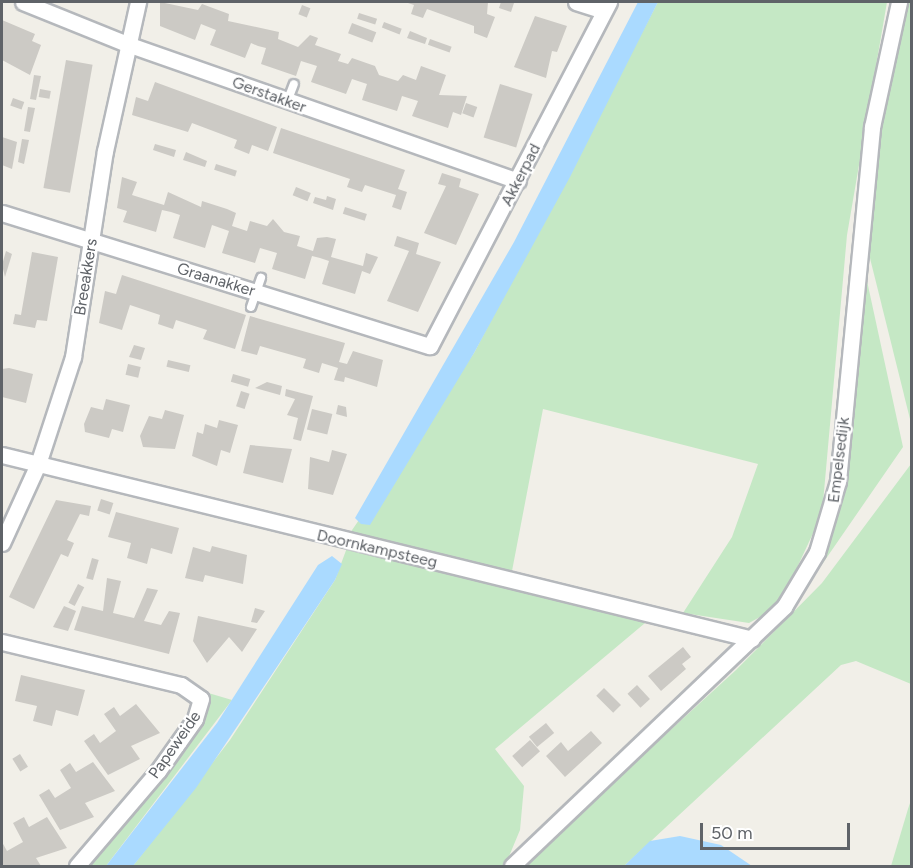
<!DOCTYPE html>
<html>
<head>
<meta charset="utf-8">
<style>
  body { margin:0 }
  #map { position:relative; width:913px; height:868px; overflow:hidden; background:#f1efe8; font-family:Figtree,sans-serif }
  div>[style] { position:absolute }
  .green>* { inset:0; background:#c5e8c5 }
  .water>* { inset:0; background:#aadaff }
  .building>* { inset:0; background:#cccac5; transform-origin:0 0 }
  .roads { filter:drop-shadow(2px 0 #b5b8bc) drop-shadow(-2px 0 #b5b8bc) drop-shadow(0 2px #b5b8bc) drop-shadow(0 -2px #b5b8bc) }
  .lane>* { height:8px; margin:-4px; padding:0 4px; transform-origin:4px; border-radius:4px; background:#fff }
  .street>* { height:15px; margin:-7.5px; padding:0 7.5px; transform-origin:7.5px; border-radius:7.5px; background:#fff }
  span { translate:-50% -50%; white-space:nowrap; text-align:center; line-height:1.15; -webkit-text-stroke:4.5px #fff; paint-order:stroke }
  .street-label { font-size:16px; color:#5f6368 }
  .frame { position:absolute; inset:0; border:3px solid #5f6368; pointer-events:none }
  .scale { position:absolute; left:700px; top:823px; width:150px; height:27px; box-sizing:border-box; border:3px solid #5f6368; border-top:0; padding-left:8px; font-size:18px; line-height:21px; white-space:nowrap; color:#5f6368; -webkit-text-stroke:4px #fff; paint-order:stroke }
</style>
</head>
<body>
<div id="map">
  <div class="green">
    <i style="clip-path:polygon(658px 2px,887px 2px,847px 235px,822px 514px,788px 587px,771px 611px,749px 623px,683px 613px,732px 537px,758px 464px,543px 409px,512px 571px,350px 533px,474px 353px)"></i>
    <i style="clip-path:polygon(905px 2px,911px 2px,911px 423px,865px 238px,874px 149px)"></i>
    <i style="clip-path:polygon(864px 267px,903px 447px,814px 576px,844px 490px)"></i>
    <i style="clip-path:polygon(911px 464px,911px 684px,856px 661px,841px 665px,624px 866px,522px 866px,736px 670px,822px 583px)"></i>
    <i style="clip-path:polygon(348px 545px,651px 618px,495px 749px,524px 786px,520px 830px,505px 866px,133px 866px,230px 740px,335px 580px)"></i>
    <i style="clip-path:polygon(205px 692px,232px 700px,106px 866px,87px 866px,157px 780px,207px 698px)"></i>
    <i style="clip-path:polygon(911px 800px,911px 866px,891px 866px,908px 809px)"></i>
  </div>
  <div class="water">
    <i style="clip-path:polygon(638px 2px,658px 2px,570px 177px,474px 353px,370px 525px,361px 524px,355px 518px,514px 242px)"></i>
    <i style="clip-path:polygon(332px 556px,342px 564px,335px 580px,196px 788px,133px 866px,106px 866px,217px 723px,318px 565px)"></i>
    <i style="clip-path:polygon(680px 836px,721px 845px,752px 866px,624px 866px,650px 841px)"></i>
  </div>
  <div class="building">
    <i style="clip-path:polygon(160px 2px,198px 10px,202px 4px,229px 14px,228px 21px,279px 32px,278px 39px,298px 47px,310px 35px,318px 38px,315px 45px,341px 54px,338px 61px,348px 64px,352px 58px,375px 66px,379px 75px,398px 81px,403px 75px,416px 80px,421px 66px,446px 75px,439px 95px,467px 96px,461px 115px,453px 112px,448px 128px,412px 116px,418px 101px,402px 96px,397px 111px,362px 100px,367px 84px,352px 79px,346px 94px,311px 82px,317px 66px,301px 61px,296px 76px,261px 64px,266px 48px,258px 46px,251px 43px,245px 58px,210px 45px,216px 30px,201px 24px,195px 40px,160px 26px)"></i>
    <i style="clip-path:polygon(405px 2px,488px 2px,487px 14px,495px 17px,487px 38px,474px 33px,474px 26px,427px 9px,423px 18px,411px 14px,414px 5px)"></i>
    <i style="clip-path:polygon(501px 2px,514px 3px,511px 12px,499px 8px)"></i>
    <i style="left:302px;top:5px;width:9px;height:10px;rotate:21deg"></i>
    <i style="left:359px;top:13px;width:19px;height:6px;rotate:18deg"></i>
    <i style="clip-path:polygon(535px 16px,567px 26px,557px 52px,552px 51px,546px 78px,514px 67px)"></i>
    <i style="clip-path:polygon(2px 20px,35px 34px,32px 41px,41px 45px,30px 75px,2px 60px)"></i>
    <i style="left:384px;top:22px;width:19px;height:6px;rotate:21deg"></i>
    <i style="left:352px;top:23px;width:26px;height:11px;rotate:21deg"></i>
    <i style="clip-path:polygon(410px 31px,427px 38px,425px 44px,407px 38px)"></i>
    <i style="left:430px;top:39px;width:23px;height:6px;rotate:20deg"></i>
    <i style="left:66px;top:60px;width:27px;height:130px;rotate:10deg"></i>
    <i style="clip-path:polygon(34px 75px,41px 76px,36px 100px,30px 99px)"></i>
    <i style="clip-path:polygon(155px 82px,277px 127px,268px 151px,252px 145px,249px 154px,234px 148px,237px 140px,192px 123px,188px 132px,132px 115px,136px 97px,148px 101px)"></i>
    <i style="left:500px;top:84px;width:34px;height:56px;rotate:17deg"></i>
    <i style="left:40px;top:89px;width:11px;height:8px;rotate:10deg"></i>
    <i style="left:13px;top:98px;width:12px;height:8px;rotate:20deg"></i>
    <i style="left:466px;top:103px;width:12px;height:11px;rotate:20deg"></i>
    <i style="clip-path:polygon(28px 107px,35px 108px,30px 132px,24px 131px)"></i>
    <i style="clip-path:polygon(281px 128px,405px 170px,398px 189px,407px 192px,401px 210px,392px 207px,396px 195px,365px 185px,362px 192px,347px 187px,350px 179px,273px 153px)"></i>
    <i style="clip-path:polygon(2px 137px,17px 142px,12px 169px,2px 165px)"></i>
    <i style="clip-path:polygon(22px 139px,29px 140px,24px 164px,18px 162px)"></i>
    <i style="clip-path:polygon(155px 144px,176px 150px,174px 157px,153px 150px)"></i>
    <i style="clip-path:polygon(186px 152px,207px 161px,205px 167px,183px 160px)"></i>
    <i style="left:216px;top:164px;width:22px;height:6px;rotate:18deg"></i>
    <i style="clip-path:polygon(442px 173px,461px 179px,459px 187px,479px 194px,456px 245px,424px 233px,446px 186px,438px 184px)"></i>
    <i style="clip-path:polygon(122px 177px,137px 182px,132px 195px,164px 205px,168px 192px,201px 207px,202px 201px,227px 209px,236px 213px,232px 226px,247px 231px,250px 221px,267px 226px,273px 219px,284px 232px,300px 236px,297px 246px,313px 251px,317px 238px,327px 237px,336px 239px,331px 257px,363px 266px,366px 253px,378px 257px,370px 274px,362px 271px,355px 294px,322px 284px,329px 261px,320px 258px,312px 256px,305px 279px,272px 269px,277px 253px,260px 248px,255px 263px,222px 253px,229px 231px,212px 225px,205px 248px,173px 238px,180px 215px,171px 212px,162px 210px,156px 232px,123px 222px,127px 211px,117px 208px)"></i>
    <i style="left:296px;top:187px;width:16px;height:9px;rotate:22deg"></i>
    <i style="clip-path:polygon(327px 196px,336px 199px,333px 210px,313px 203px,315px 197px,326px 200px)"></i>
    <i style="left:345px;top:207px;width:23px;height:7px;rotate:18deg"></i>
    <i style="clip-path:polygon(397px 236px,419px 243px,416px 254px,441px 262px,418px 312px,387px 301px,409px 251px,394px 246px)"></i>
    <i style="clip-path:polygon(6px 251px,12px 254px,5px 277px,2px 265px)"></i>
    <i style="clip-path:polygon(32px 252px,58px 257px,47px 321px,37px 320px,35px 328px,13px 324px,15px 314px,21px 315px)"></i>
    <i style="clip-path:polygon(122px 275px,246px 315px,235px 349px,203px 339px,207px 330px,176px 320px,173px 329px,158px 324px,160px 315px,130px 305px,122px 330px,99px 323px,105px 291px,116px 294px)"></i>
    <i style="clip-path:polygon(250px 316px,345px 343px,339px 362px,347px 364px,353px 351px,383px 360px,377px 387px,345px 377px,344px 382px,334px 380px,338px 368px,322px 363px,319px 373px,303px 368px,306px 359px,260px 346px,257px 355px,241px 351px)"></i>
    <i style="clip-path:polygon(134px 345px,145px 348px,141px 360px,129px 357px)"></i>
    <i style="left:168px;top:360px;width:23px;height:7px;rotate:13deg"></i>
    <i style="left:128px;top:364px;width:13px;height:11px;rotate:13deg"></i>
    <i style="clip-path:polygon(9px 368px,33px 374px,26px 403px,2px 397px,2px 369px)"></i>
    <i style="left:233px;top:374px;width:18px;height:8px;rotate:16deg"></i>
    <i style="clip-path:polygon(267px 382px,282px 386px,280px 395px,255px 388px)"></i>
    <i style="clip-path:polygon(286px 389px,313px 396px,301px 441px,293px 439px,298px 418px,287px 415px,295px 399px,285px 396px)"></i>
    <i style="left:241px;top:391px;width:9px;height:16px;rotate:18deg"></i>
    <i style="clip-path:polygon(106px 399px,130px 405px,123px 432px,112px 429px,109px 438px,85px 432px,84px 424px,91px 407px,103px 410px)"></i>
    <i style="clip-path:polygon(338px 405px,346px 407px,347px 417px,336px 414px)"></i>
    <i style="left:312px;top:409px;width:21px;height:21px;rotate:14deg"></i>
    <i style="clip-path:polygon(165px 410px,184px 415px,175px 449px,143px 447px,140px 436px,149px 416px,162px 419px)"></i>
    <i style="clip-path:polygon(219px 420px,238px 425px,230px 453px,221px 450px,217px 466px,192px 456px,197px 432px,203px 434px,205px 424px,217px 428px)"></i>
    <i style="clip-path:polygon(250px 445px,292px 449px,283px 483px,243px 473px)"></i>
    <i style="clip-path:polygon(332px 450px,347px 454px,333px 495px,308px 489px,310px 457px,329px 462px)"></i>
    <i style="left:101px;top:499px;width:13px;height:12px;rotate:18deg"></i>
    <i style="clip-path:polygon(56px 500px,91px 506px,89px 516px,80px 514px,67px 540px,74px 543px,68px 557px,61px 554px,34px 609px,9px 597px)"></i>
    <i style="clip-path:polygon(116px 512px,179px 528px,172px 554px,151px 548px,147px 564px,127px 558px,131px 543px,108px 537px)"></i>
    <i style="clip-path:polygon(212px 546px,247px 555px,243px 584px,205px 575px,203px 582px,185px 578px,193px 547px,210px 552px)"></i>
    <i style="left:92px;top:558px;width:7px;height:21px;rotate:16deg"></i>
    <i style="clip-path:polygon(107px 578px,121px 581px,113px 613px,134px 618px,147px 588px,158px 590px,144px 621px,161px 625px,169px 611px,180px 613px,169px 654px,74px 630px,82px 606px,103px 611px)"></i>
    <i style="left:78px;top:584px;width:7px;height:21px;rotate:27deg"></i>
    <i style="clip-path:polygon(64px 606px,76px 611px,68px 631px,53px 627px)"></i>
    <i style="clip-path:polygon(255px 608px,265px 611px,257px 623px,251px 622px)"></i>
    <i style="clip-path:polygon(198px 616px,207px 618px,257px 629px,242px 652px,229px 637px,207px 663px,193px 641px)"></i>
    <i style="clip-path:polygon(683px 647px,691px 657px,682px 664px,686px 669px,661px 691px,648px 676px)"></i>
    <i style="clip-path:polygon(21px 675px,85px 690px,78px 716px,56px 710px,52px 726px,33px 721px,37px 706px,15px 701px)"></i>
    <i style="left:637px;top:685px;width:19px;height:13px;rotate:47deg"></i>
    <i style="left:604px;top:688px;width:24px;height:11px;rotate:45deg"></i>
    <i style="clip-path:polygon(136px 704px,160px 733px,131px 746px,140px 759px,108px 775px,84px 741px,94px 734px,100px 743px,116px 731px,104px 714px,114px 707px,120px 716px)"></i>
    <i style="left:546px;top:723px;width:13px;height:22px;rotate:51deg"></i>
    <i style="clip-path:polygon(591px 731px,602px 743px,565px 777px,546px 756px,561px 742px,568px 751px)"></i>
    <i style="left:530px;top:740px;width:15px;height:24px;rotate:48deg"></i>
    <i style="left:20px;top:754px;width:15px;height:9px;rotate:58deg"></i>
    <i style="clip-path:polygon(93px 762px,115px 791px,85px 803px,94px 817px,60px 830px,39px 795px,49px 789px,55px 798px,71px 788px,60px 770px,70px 763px,76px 772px)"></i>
    <i style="clip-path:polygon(24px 817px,29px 827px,47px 817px,67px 848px,36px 858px,41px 866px,2px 866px,2px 842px,7px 851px,23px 842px,13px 823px)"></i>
  </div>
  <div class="roads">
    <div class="lane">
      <i style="left:287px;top:102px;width:19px;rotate:-69deg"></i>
      <i style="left:251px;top:307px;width:31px;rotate:-71deg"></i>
    </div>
    <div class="street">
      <i style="left:23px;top:2px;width:112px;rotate:22deg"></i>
      <i style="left:127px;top:44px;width:414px;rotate:19.3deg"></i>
      <i style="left:576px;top:2px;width:29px;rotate:18deg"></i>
      <i style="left:2px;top:213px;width:448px;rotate:17.3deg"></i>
      <i style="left:430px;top:346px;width:388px;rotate:-62.5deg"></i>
      <i style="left:2px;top:455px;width:772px;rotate:13.78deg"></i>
      <i style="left:2px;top:543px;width:87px;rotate:-65.5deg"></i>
      <i style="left:38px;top:464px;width:113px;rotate:-71.9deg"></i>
      <i style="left:73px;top:357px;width:208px;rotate:-81.2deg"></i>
      <i style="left:105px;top:151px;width:153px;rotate:-77.5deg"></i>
      <i style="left:2px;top:642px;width:184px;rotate:13.5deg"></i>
      <i style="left:181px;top:685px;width:24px;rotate:35deg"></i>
      <i style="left:201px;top:699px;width:21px;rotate:107deg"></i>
      <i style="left:195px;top:719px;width:64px;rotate:125.4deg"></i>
      <i style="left:158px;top:771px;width:125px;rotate:130.5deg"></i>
      <i style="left:512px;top:866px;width:376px;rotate:-43.6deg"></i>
      <i style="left:784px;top:607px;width:64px;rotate:-59deg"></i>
      <i style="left:817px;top:552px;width:74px;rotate:-73.5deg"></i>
      <i style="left:838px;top:481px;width:356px;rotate:-84.5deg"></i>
      <i style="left:872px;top:127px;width:128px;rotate:-77.8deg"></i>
    </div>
  </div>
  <div class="street-label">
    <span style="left:269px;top:95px;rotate:20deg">Gerstakker</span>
    <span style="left:521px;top:175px;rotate:-63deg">Akkerpad</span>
    <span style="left:86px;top:277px;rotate:-81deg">Breeakkers</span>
    <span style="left:216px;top:280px;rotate:17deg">Graanakker</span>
    <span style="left:839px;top:460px;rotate:-83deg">Empelsedijk</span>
    <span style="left:377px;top:549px;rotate:13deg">Doornkampsteeg</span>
    <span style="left:175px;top:745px;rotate:-55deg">Papeweide</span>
  </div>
  <div class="frame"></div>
  <div class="scale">50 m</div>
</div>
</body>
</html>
